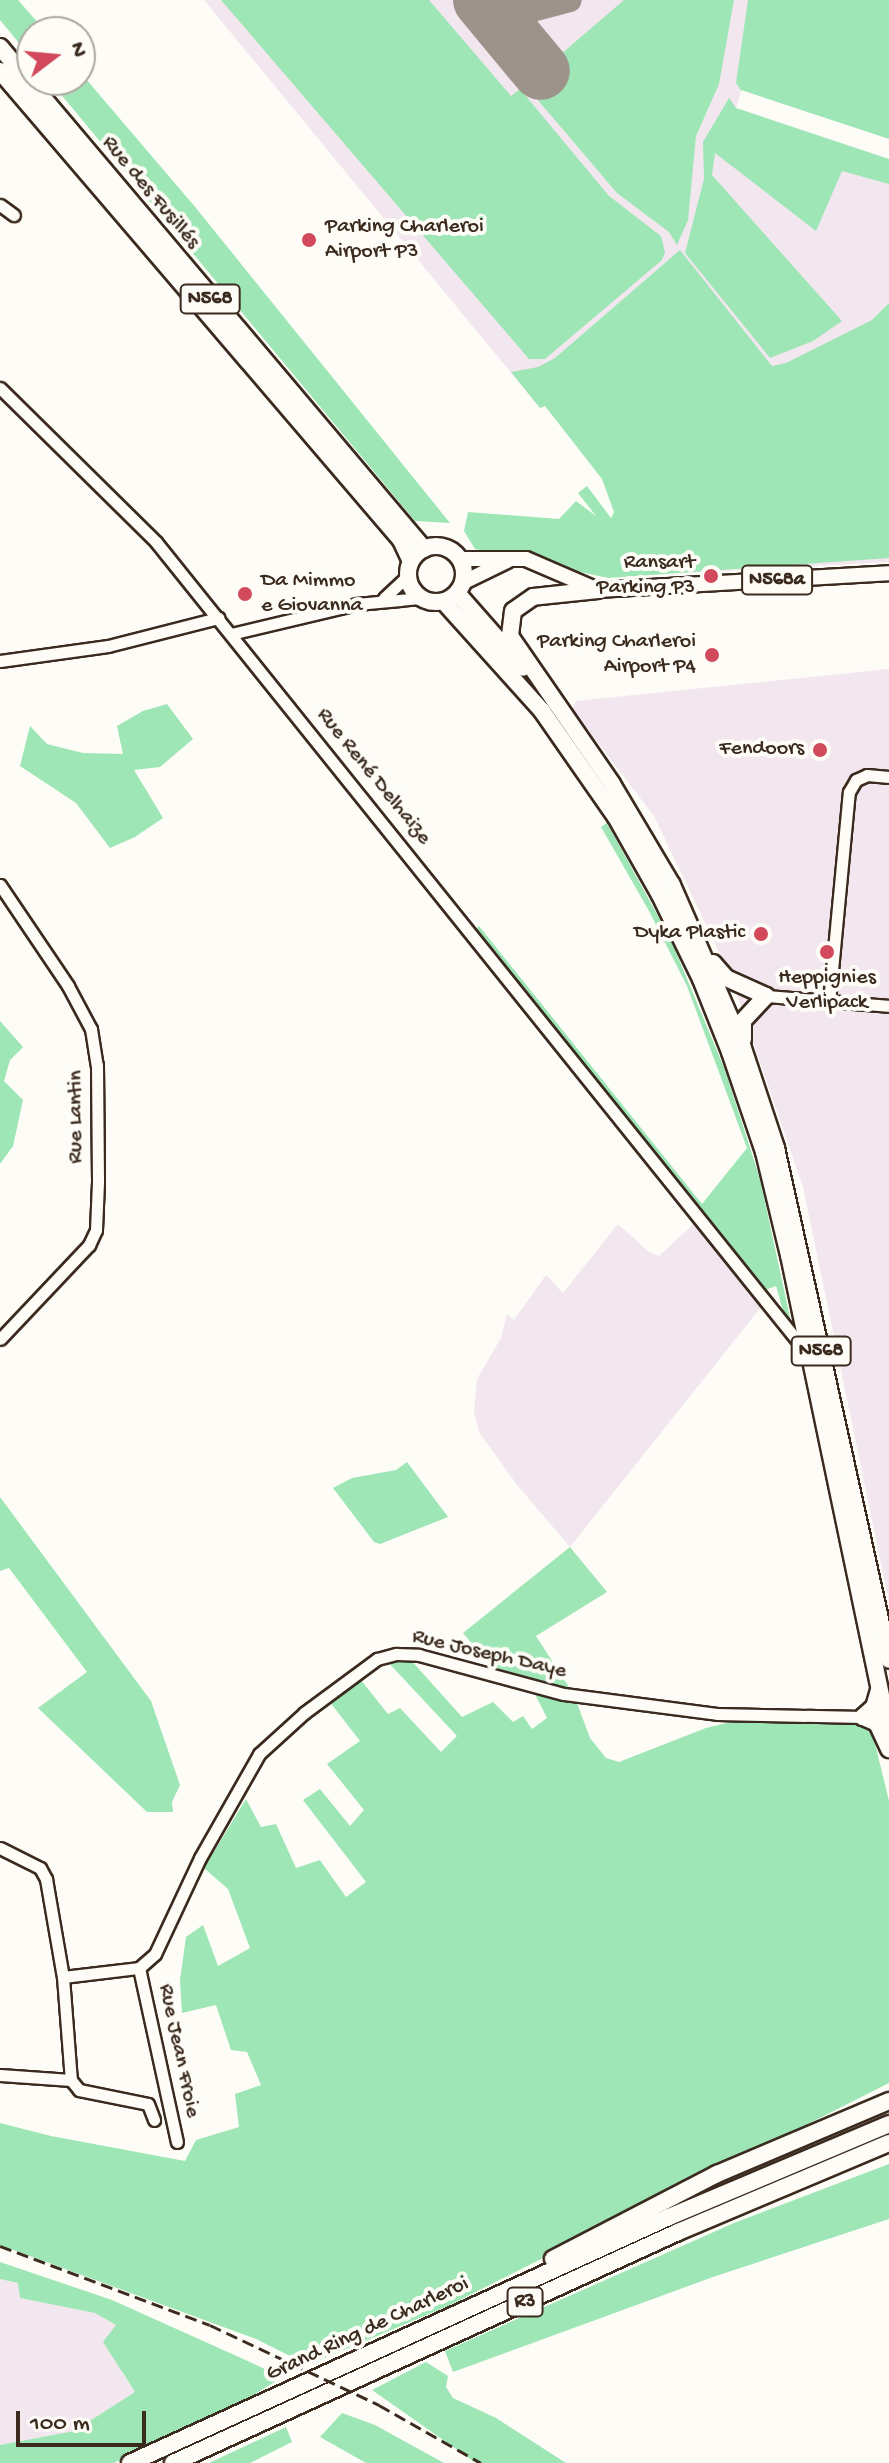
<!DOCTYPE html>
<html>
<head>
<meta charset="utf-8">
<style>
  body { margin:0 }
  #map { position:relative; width:889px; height:2463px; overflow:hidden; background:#fdfcf7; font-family:"Gochi Hand",sans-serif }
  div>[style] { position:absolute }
  .built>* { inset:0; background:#f2e6ef }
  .green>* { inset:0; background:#9ee6b5 }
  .taxiway>* { height:24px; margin:-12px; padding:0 12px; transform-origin:12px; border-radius:12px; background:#9c938a }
  .runway>* { height:58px; margin:-29px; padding:0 29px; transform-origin:29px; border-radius:29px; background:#9c938a }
  .roads { filter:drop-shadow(2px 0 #3b2a1e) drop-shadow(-2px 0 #3b2a1e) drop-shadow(0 2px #3b2a1e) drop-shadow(0 -2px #3b2a1e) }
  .minor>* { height:11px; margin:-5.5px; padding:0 5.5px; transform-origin:5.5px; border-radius:5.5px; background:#fdfcf7 }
  .major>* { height:14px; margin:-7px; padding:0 7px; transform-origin:7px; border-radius:7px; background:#fdfcf7 }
  .highway>* { height:16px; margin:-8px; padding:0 8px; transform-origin:8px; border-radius:8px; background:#fdfcf7 }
  .highway>.ring { margin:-8px; padding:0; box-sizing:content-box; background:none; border:16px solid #fdfcf7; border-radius:50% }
  .rail>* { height:3px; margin-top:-1.5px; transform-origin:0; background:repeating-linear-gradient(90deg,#3b2a1e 0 12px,transparent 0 18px) }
  .dots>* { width:22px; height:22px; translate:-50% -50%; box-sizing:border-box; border:4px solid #fdfcf7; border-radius:50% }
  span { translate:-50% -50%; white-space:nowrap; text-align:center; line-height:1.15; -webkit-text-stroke:8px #fdfcf7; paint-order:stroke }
  .shield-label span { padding:2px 6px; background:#fdfcf7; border:2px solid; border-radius:6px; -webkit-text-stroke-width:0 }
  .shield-label { font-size:20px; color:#3b2a1e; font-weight:700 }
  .street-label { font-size:22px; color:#3b2a1e }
  .poi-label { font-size:22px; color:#3b2a1e }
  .left { translate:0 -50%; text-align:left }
  .right { translate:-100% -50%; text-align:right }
  .north { position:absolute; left:16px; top:16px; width:80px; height:80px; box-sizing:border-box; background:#fdfcf7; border:2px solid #afa8a0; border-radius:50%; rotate:74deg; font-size:22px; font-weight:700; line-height:32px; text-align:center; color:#3b2a1e }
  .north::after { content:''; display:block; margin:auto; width:28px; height:36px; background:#d1495b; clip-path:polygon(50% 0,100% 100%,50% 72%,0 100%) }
  .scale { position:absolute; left:16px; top:2411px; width:130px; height:36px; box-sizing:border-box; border:4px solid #3b2a1e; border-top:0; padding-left:10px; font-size:24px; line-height:28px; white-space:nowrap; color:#3b2a1e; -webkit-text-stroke:6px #fdfcf7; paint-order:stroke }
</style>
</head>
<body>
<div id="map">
  <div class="built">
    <i style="clip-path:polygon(204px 0,768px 0,736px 108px,889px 159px,889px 562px,685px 573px,546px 405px,540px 408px)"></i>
    <i style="clip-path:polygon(889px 669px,889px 1602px,803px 1187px,731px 977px,654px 816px,572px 709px,576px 701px)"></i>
    <i style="clip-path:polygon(699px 1219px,765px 1302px,570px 1547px,518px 1486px,479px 1432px,474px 1412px,477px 1379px,501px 1338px,507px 1314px,514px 1320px,546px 1275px,563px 1293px,618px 1224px,649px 1252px,659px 1256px)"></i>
    <i style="clip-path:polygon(0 2279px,18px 2283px,20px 2298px,95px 2313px,117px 2326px,122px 2373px,135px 2392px,74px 2431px,0 2445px)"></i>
  </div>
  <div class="green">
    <i style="clip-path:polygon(0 0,18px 0,46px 32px,32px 32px,32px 59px,0 20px)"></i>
    <i style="clip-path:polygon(221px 0,429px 0,511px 96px,520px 89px,609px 196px,661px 236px,665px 252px,662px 260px,545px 359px,529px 359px)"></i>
    <i style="clip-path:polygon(624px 0,734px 0,719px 84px,696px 136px,688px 220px,677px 245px,669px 232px,617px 193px,525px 85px)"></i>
    <i style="clip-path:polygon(748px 0,889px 0,889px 139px,741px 90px,736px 83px)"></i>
    <i style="clip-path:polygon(80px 72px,196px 208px,450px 523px,415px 521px,49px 80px,80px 80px)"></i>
    <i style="clip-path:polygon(729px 98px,736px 108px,889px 159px,889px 184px,842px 171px,816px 231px,715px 153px,712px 175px,842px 321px,813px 341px,770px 358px,685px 253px,704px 179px,703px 142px)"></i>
    <i style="clip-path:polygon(680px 250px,772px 366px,786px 363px,872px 320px,889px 303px,889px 558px,608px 578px,475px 549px,464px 531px,468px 512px,559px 519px,576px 501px,596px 516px,578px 493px,587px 486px,611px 518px,614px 512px,602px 479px,545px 406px,540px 408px,511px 372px,538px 367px,555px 358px)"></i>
    <i style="clip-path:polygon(167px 704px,193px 739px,160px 767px,134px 770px,163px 818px,135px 837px,110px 848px,76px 803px,20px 766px,30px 726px,47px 744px,83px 753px,123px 754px,117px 726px,143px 711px)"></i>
    <i style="clip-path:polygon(607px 823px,670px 938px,725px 1070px,760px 1179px,791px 1322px,785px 1318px,776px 1286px,765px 1290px,475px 930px,479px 926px,702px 1204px,747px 1148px,687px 986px,649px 911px,601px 827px)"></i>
    <i style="clip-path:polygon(0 1021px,23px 1047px,10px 1060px,4px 1081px,23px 1100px,13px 1146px,0 1164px)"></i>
    <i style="clip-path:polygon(407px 1462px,448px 1517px,380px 1544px,374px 1542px,333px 1488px,352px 1478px,396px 1470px)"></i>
    <i style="clip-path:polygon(0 1497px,151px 1701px,180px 1785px,172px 1802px,173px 1812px,147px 1812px,38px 1708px,87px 1672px,9px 1568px,0 1571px)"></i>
    <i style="clip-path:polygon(570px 1547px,607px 1592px,536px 1636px,574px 1695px,590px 1738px,606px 1758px,619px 1762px,706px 1728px,743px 1719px,870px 1723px,889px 1801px,889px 2083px,448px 2306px,308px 2365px,256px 2339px,0 2245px,0 2123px,51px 2136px,185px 2161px,196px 2140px,239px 2127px,235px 2094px,261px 2085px,247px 2052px,231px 2050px,216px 2005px,182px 2013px,180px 1980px,186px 1937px,203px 1925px,218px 1966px,250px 1948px,228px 1889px,204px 1868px,246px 1799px,261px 1827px,276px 1824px,296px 1868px,320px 1860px,346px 1897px,366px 1882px,303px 1800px,320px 1789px,350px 1826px,364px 1810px,327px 1764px,360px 1741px,326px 1697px,356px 1674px,388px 1714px,400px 1708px,441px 1752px,457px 1736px,386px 1660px,409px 1658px,462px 1717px,493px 1702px,513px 1722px,523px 1716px,532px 1729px,547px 1718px,534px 1692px,500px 1677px,463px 1633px)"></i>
    <i style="clip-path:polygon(889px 2164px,889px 2219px,713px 2277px,453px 2372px,445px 2351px,734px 2223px)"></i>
    <i style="clip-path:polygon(0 2262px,112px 2300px,283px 2377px,228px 2410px,114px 2463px,0 2463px,0 2445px,74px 2431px,135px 2392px,103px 2342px,116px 2325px,95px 2313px,20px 2298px,18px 2283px,0 2279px)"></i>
    <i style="clip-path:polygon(426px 2362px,448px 2376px,446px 2387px,453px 2398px,496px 2418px,566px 2463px,476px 2463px,372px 2390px)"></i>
    <i style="clip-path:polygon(342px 2413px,375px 2425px,444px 2463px,366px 2463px,320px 2437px)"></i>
    <i style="clip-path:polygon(286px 2427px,292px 2442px,250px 2463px,209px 2463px)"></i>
  </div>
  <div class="taxiway">
    <i style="left:491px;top:0;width:40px;rotate:16deg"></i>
    <i style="left:529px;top:11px;width:42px;rotate:-15deg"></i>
  </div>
  <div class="runway">
    <i style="left:482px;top:0;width:92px;rotate:50.3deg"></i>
  </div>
  <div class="roads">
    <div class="minor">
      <i style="left:0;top:205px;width:17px;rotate:36deg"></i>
      <i style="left:0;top:388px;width:219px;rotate:44.6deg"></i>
      <i style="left:156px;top:542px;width:1022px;rotate:51.24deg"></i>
      <i style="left:384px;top:598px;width:33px;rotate:-43deg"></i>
      <i style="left:231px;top:634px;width:130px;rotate:-13.4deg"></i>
      <i style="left:357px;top:604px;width:63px;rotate:-5.4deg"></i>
      <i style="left:0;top:661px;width:109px;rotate:-7.9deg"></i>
      <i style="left:108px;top:646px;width:114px;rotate:-14.3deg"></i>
      <i style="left:0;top:885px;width:122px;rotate:56deg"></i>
      <i style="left:68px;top:986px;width:49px;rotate:61.9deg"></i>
      <i style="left:91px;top:1029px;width:36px;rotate:81deg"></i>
      <i style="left:97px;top:1065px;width:117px;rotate:89.5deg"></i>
      <i style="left:98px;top:1182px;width:48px;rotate:92.4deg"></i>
      <i style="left:96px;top:1230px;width:17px;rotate:115deg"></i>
      <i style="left:89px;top:1245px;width:129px;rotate:133.4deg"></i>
      <i style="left:766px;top:996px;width:123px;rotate:4.6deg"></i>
      <i style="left:829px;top:1002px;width:211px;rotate:-84.6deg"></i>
      <i style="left:849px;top:792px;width:14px;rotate:-60deg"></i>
      <i style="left:856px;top:780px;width:12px;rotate:-24deg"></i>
      <i style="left:867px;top:775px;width:22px;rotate:5deg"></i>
      <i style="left:0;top:1848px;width:45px;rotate:26.6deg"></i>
      <i style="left:40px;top:1868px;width:13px;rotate:61deg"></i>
      <i style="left:46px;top:1879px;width:99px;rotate:80.2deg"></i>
      <i style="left:63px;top:1977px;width:103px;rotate:85.6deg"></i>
      <i style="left:139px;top:1968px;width:21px;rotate:-41deg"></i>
      <i style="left:155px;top:1954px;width:106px;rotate:-64.9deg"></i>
      <i style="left:200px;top:1858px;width:120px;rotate:-60.4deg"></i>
      <i style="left:259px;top:1754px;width:61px;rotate:-42.3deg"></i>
      <i style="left:304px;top:1713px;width:91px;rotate:-36.5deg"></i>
      <i style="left:377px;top:1659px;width:20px;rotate:-15deg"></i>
      <i style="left:396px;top:1654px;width:23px;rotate:2deg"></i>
      <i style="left:419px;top:1655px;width:150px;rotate:15.1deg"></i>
      <i style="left:564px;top:1694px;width:154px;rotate:7.4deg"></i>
      <i style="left:717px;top:1714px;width:146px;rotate:1.2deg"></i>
      <i style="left:63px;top:1977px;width:77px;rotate:-6.8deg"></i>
      <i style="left:139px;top:1968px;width:178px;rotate:77.7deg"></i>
      <i style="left:0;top:2075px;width:71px;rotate:4deg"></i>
      <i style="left:71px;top:2080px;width:13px;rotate:51deg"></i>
      <i style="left:79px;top:2090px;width:70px;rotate:11.5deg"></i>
      <i style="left:148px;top:2104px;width:17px;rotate:69deg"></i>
    </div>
    <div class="major">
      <i style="left:461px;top:559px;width:65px"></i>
      <i style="left:526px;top:559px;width:78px;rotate:23.3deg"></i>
      <i style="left:598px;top:590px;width:291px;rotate:-3.3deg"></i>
      <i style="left:464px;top:582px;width:48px;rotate:-26deg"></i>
    </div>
    <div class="highway">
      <i style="left:0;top:47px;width:657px;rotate:49.81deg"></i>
      <i style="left:0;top:71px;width:617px;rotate:49.47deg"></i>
      <i style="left:401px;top:540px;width:23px;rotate:65deg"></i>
      <i class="ring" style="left:408px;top:546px;width:40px;height:40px"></i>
      <i style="left:598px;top:590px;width:65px;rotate:173.9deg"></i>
      <i style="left:533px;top:597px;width:24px;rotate:145deg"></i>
      <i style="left:513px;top:611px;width:25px;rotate:97deg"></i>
      <i style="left:510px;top:636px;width:180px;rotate:55.4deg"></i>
      <i style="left:612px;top:784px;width:117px;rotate:59.3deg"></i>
      <i style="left:672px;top:885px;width:175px;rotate:66.4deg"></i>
      <i style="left:742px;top:1045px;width:108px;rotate:71.7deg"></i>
      <i style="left:776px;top:1148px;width:524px;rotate:77.55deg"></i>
      <i style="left:458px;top:594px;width:98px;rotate:48.7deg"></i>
      <i style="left:444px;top:602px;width:147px;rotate:48deg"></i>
      <i style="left:542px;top:711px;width:129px;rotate:55.1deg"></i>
      <i style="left:616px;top:817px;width:90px;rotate:60.6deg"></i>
      <i style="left:660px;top:895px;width:93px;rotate:64deg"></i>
      <i style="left:701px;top:979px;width:79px;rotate:68.3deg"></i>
      <i style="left:730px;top:1052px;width:106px;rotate:71.2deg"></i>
      <i style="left:764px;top:1152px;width:106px;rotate:76.4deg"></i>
      <i style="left:789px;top:1255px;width:489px;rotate:78.2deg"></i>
      <i style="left:713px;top:963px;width:20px;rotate:49deg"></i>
      <i style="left:726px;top:978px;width:44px;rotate:24.2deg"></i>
      <i style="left:766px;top:996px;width:34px;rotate:133deg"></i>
      <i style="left:743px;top:1021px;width:18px;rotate:90deg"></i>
      <i style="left:879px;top:1690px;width:18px;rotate:106deg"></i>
      <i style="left:874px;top:1707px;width:15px;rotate:138deg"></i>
      <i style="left:863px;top:1717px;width:15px;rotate:23deg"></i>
      <i style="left:877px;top:1723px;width:29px;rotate:65deg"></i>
      <i style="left:553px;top:2259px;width:185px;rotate:-27.4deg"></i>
      <i style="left:717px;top:2174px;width:187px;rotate:-23deg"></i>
      <i style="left:130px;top:2463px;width:592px;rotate:-24.53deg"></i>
      <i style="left:669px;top:2217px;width:239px;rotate:-22.9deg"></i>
      <i style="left:173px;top:2463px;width:555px;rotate:-24.58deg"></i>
      <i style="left:678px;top:2232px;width:229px;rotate:-22.9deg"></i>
    </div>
  </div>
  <div class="rail">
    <i style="left:0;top:2246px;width:224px;rotate:20.6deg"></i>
    <i style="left:210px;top:2325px;width:187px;rotate:25.3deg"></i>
    <i style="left:379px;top:2405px;width:117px;rotate:29.6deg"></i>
  </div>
  <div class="dots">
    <i style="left:309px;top:240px;background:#d1495b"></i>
    <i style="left:711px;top:576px;background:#d1495b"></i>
    <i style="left:245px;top:594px;background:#d1495b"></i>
    <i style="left:712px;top:655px;background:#d1495b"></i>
    <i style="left:820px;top:750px;background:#d1495b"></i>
    <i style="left:761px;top:934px;background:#d1495b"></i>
    <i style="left:827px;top:952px;background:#d1495b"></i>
  </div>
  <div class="shield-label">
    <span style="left:210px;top:299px">N568</span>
    <span style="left:777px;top:580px">N568a</span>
    <span style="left:821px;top:1351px">N568</span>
    <span style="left:525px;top:2302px">R3</span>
  </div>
  <div class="street-label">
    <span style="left:150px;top:193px;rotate:50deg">Rue des Fusillés</span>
    <span style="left:373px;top:777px;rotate:51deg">Rue René Delhaize</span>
    <span style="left:77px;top:1117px;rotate:-90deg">Rue Lantin</span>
    <span style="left:489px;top:1655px;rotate:13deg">Rue Joseph Daye</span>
    <span style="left:178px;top:2051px;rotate:78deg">Rue Jean Froie</span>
    <span style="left:368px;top:2330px;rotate:-25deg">Grand Ring de Charleroi</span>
  </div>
  <div class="poi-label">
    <span class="left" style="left:325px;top:240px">Parking Charleroi<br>Airport P3</span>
    <span class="right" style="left:695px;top:576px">Ransart<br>Parking P3</span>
    <span class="left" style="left:261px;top:594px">Da Mimmo<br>e Giovanna</span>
    <span class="right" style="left:696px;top:655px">Parking Charleroi<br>Airport P4</span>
    <span class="right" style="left:804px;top:750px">Fendoors</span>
    <span class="right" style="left:745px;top:934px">Dyka Plastic</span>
    <span style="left:827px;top:991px">Heppignies<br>Verlipack</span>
  </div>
  <div class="north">N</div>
  <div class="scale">100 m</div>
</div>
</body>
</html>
